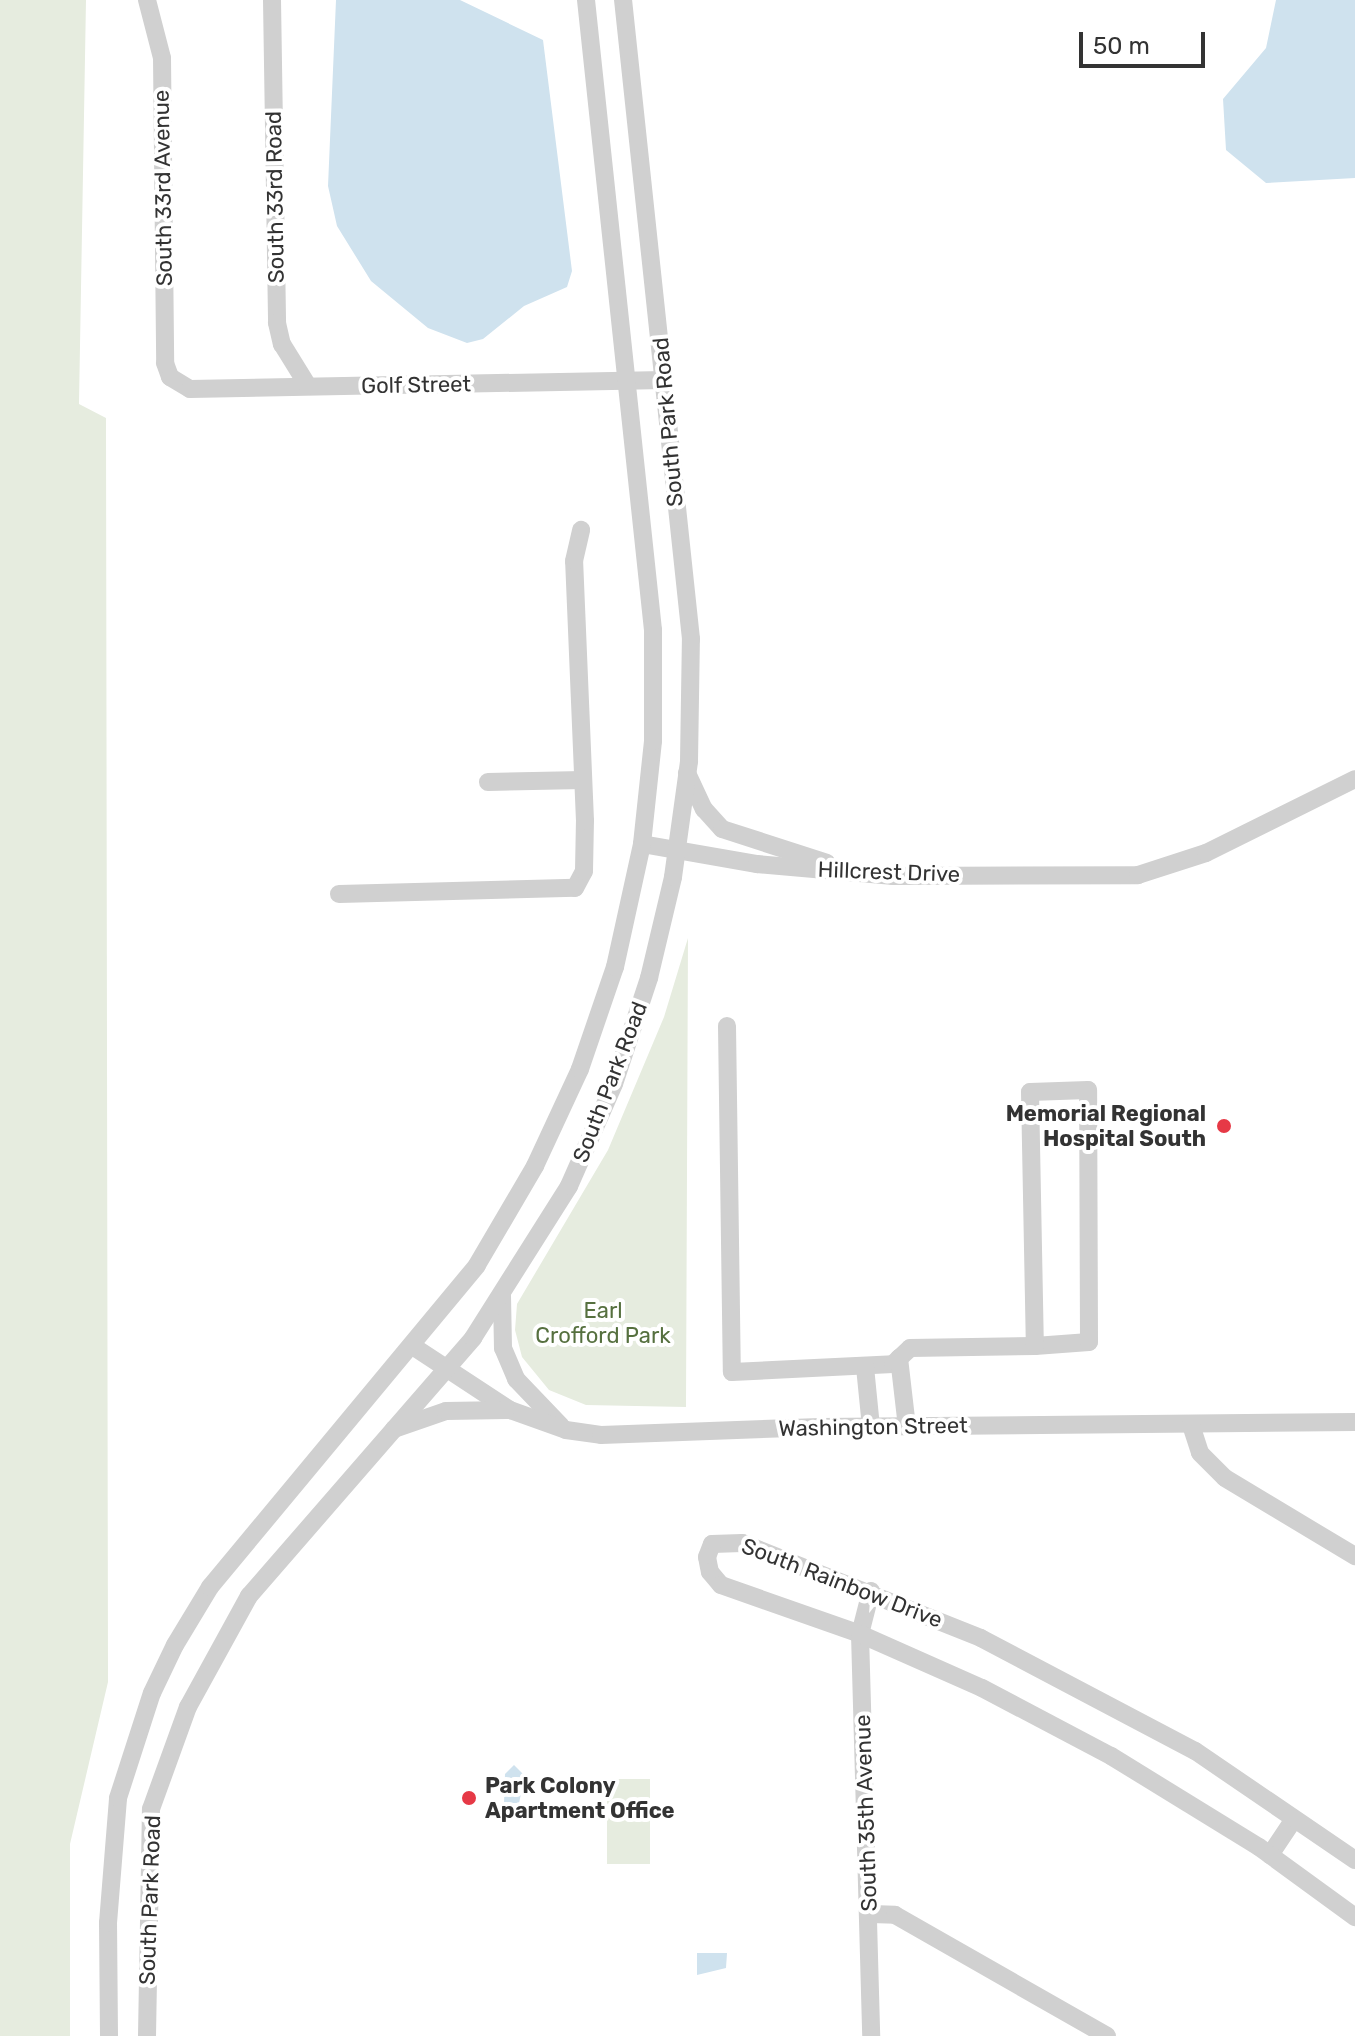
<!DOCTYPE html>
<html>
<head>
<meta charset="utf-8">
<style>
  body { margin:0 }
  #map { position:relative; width:1355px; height:2036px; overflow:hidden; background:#fff; font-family:Rubik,sans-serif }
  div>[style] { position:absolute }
  .green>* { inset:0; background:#e6ecdf; transform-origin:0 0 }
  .water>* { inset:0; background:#cfe2ee }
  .minor>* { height:18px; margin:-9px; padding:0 9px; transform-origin:9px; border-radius:9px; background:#d0d0d0 }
  .dots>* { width:22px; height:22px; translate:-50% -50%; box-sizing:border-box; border:4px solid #fff; border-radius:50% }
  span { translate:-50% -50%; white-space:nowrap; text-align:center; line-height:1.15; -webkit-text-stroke:8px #fff; paint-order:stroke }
  .street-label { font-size:22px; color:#333 }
  .poi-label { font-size:22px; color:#333; font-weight:700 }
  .right { translate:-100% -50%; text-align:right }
  .left { translate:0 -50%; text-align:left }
  .park-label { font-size:22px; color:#56703f }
  .scale { position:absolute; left:1079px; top:32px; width:126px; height:36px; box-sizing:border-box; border:4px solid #333; border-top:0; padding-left:10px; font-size:24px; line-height:28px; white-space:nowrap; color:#333; -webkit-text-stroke:6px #fff; paint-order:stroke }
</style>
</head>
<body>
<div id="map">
  <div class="green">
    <i style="clip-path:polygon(0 0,86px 0,79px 404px,106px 418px,108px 1682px,70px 1844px,70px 2036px,0 2036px)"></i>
    <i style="clip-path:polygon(688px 938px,686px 1407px,586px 1405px,549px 1390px,522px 1357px,515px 1330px,517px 1304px,608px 1150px,664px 1017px)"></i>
    <i style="left:607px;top:1779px;width:43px;height:85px"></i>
  </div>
  <div class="water">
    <i style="clip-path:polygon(336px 0,460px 0,543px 40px,572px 271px,567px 287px,524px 306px,483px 339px,467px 343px,428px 328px,371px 281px,337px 226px,328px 186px)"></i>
    <i style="clip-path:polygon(1276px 0,1355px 0,1355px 178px,1266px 183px,1226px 150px,1223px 99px,1266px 48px)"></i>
    <i style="clip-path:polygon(514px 1765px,525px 1776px,519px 1803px,504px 1803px,505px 1774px)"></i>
    <i style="clip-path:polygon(697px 1953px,727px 1953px,726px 1968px,697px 1975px)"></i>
  </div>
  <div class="minor">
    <i style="left:147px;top:0;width:60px;rotate:75.5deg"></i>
    <i style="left:162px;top:58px;width:305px;rotate:89.4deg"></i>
    <i style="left:165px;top:363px;width:15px;rotate:70deg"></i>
    <i style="left:170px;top:377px;width:23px;rotate:31deg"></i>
    <i style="left:190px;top:389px;width:474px;rotate:-1.1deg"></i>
    <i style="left:272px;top:0;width:323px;rotate:89.1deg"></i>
    <i style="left:277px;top:323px;width:22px;rotate:77deg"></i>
    <i style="left:282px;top:344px;width:49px;rotate:58.2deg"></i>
    <i style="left:687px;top:773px;width:40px;rotate:65deg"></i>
    <i style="left:704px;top:809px;width:27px;rotate:48deg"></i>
    <i style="left:722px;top:829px;width:110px;rotate:17.9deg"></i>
    <i style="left:488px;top:782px;width:95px;rotate:-1.2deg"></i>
    <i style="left:642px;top:844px;width:117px;rotate:9.9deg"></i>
    <i style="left:757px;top:864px;width:137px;rotate:5deg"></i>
    <i style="left:893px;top:876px;width:245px;rotate:-0.2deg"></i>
    <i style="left:1138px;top:875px;width:71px;rotate:-17.9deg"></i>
    <i style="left:1206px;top:853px;width:166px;rotate:-26.4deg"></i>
    <i style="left:339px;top:894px;width:236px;rotate:-1.5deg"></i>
    <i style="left:575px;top:888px;width:19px;rotate:-62deg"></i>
    <i style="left:584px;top:871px;width:50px;rotate:-88.9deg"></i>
    <i style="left:585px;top:821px;width:260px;rotate:-92.4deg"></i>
    <i style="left:574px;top:561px;width:32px;rotate:-77deg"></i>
    <i style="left:727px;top:1026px;width:346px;rotate:89.2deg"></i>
    <i style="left:732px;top:1372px;width:161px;rotate:-2.8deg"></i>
    <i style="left:893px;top:1364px;width:23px;rotate:-43deg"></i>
    <i style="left:910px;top:1348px;width:125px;rotate:-0.9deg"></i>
    <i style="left:1035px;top:1346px;width:54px;rotate:-4.2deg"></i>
    <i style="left:1089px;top:1342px;width:252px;rotate:-90.2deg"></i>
    <i style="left:1088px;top:1090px;width:58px;rotate:178deg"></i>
    <i style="left:1030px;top:1092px;width:254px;rotate:88.9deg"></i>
    <i style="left:502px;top:1296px;width:52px;rotate:88.9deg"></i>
    <i style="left:503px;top:1348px;width:34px;rotate:67deg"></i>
    <i style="left:516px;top:1379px;width:65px;rotate:46.2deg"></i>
    <i style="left:414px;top:1347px;width:115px;rotate:33.3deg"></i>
    <i style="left:510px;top:1410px;width:59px;rotate:19.7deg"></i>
    <i style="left:566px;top:1430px;width:35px;rotate:8deg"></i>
    <i style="left:601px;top:1435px;width:219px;rotate:-2.1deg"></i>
    <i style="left:820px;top:1427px;width:535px;rotate:-0.54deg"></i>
    <i style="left:899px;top:1358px;width:69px;rotate:83.4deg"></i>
    <i style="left:865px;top:1367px;width:60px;rotate:84.3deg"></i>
    <i style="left:1191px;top:1425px;width:29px;rotate:72deg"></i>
    <i style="left:1200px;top:1453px;width:35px;rotate:45deg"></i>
    <i style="left:1225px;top:1478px;width:152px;rotate:31deg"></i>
    <i style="left:394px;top:1429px;width:55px;rotate:-19.1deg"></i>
    <i style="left:446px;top:1411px;width:60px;rotate:-1deg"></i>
    <i style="left:871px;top:1591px;width:44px;rotate:104.3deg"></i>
    <i style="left:860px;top:1634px;width:402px;rotate:88.4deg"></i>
    <i style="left:1270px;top:1855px;width:43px;rotate:-56.3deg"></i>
    <i style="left:1355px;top:1860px;width:194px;rotate:-145.7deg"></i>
    <i style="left:1195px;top:1751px;width:242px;rotate:-152.2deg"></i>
    <i style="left:981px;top:1638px;width:257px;rotate:-158.3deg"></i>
    <i style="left:742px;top:1543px;width:30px;rotate:178deg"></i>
    <i style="left:712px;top:1544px;width:14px;rotate:111deg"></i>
    <i style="left:707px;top:1557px;width:15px;rotate:79deg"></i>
    <i style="left:710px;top:1572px;width:17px;rotate:50deg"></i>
    <i style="left:721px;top:1585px;width:147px;rotate:19.4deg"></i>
    <i style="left:860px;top:1634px;width:133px;rotate:23.9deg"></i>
    <i style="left:982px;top:1688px;width:146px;rotate:27.8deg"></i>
    <i style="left:1111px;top:1756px;width:174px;rotate:31.6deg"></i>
    <i style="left:1259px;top:1847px;width:119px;rotate:36.1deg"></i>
    <i style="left:871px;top:1914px;width:24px;rotate:2deg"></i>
    <i style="left:895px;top:1915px;width:244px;rotate:29.7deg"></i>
    <i style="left:109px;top:2036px;width:113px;rotate:-90.5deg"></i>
    <i style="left:108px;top:1923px;width:125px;rotate:-85.4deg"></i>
    <i style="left:118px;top:1798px;width:110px;rotate:-72.1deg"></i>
    <i style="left:152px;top:1693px;width:53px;rotate:-64.4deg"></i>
    <i style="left:175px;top:1645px;width:68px;rotate:-58.9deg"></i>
    <i style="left:210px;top:1587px;width:418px;rotate:-50.3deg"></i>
    <i style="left:477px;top:1265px;width:115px;rotate:-59.6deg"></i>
    <i style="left:535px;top:1166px;width:107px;rotate:-65.1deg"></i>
    <i style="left:580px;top:1069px;width:108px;rotate:-71.1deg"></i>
    <i style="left:615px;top:967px;width:126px;rotate:-77.6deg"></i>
    <i style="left:642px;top:844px;width:104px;rotate:-83.9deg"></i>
    <i style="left:653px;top:741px;width:111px;rotate:-90deg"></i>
    <i style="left:653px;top:630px;width:634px;rotate:-96.07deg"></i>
    <i style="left:147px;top:2036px;width:227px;rotate:-89deg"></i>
    <i style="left:151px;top:1809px;width:109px;rotate:-70.1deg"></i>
    <i style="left:188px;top:1707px;width:127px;rotate:-61.2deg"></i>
    <i style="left:249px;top:1596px;width:342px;rotate:-49deg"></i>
    <i style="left:473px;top:1338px;width:180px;rotate:-57.7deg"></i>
    <i style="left:569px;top:1186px;width:111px;rotate:-66.2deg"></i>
    <i style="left:614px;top:1084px;width:112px;rotate:-71.7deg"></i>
    <i style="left:649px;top:978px;width:104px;rotate:-76.6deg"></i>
    <i style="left:673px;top:877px;width:117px;rotate:-82.1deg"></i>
    <i style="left:689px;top:761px;width:122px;rotate:-89.1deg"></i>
    <i style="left:691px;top:639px;width:643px;rotate:-96.07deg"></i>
  </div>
  <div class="dots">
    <i style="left:1224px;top:1126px;background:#e63946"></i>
    <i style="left:469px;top:1798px;background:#e63946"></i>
  </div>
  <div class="street-label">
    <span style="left:163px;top:188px;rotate:-91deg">South 33rd Avenue</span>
    <span style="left:275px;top:197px;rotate:-91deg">South 33rd Road</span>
    <span style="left:416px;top:385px;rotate:-1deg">Golf Street</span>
    <span style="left:668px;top:422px;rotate:-95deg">South Park Road</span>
    <span style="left:889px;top:872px;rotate:2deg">Hillcrest Drive</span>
    <span style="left:610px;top:1082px;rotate:-69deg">South Park Road</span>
    <span style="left:873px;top:1427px;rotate:-1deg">Washington Street</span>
    <span style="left:842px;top:1583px;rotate:21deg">South Rainbow Drive</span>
    <span style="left:866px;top:1813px;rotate:-92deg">South 35th Avenue</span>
    <span style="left:150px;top:1900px;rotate:-88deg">South Park Road</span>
  </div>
  <div class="poi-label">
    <span class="right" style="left:1206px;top:1126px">Memorial Regional<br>Hospital South</span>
    <span class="left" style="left:485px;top:1798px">Park Colony<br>Apartment Office</span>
  </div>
  <div class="park-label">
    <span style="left:603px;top:1323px">Earl<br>Crofford Park</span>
  </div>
  <div class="scale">50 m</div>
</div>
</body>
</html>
